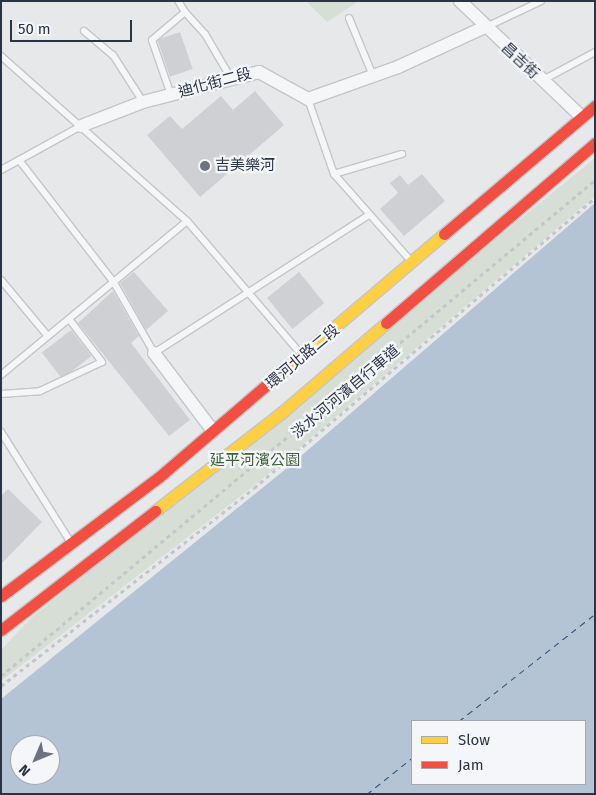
<!DOCTYPE html>
<html>
<head>
<meta charset="utf-8">
<style>
  body { margin:0 }
  #map { position:relative; width:596px; height:795px; overflow:hidden; background:#e6e8ea; font-family:"Fira Sans","Noto Sans TC",sans-serif }
  div>[style] { position:absolute }
  .green>* { inset:0; background:#d6ded6 }
  .water>* { inset:0; background:#b4c4d5 }
  .ferry>* { height:1px; margin-top:-0.5px; transform-origin:0; background:repeating-linear-gradient(90deg,#34527a 0 6px,transparent 0 11px) }
  .building>* { inset:0; background:#ced0d3; transform-origin:0 0 }
  .path>* { height:3px; margin-top:-1.5px; transform-origin:0; background:repeating-linear-gradient(90deg,#c5c6ca 0 4px,transparent 0 8px) }
  .roads { filter:drop-shadow(1px 0 #c4c6c8) drop-shadow(-1px 0 #c4c6c8) drop-shadow(0 1px #c4c6c8) drop-shadow(0 -1px #c4c6c8) }
  .lane>* { height:6px; margin:-3px; padding:0 3px; transform-origin:3px; border-radius:3px; background:#f5f6f7 }
  .street>* { height:12px; margin:-6px; padding:0 6px; transform-origin:6px; border-radius:6px; background:#f5f6f7 }
  .slow>* { height:11px; margin:-5.5px; padding:0 5.5px; transform-origin:5.5px; border-radius:5.5px; background:#ffcf43 }
  .jam>* { height:11px; margin:-5.5px; padding:0 5.5px; transform-origin:5.5px; border-radius:5.5px; background:#f24e42 }
  .dots>* { width:14px; height:14px; translate:-50% -50%; box-sizing:border-box; border:2px solid #f4f6f9; border-radius:50% }
  span { translate:-50% -50%; white-space:nowrap; text-align:center; line-height:1.15; -webkit-text-stroke:4.5px #f4f6f9; paint-order:stroke }
  .street-label { font-size:15px; color:#2b3445 }
  .poi-label { font-size:15px; color:#2b3445 }
  .left { translate:0 -50%; text-align:left }
  .park-label { font-size:15px; color:#3f6138 }
  .frame { position:absolute; inset:0; border:2px solid #2b3445; pointer-events:none }
  .legend { position:absolute; left:411px; top:720px; width:175px; height:65px; box-sizing:border-box; background:#f4f6f9; border:1px solid #a4a8b1; margin:0; padding:6px 9px; list-style:none; font-size:15px; color:#2b3445 }
  .legend li { display:flex; align-items:center; gap:10px; height:25px }
  .legend b { width:25px; border:1px solid #a4a8b1 }
  .north { position:absolute; left:10px; top:735px; width:50px; height:50px; box-sizing:border-box; background:#f4f6f9; border:1px solid #a4a8b1; border-radius:50%; rotate:225deg; font-size:14px; font-weight:700; line-height:20px; text-align:center; color:#2b3445 }
  .north::after { content:''; display:block; margin:auto; width:18px; height:22px; background:#6c737f; clip-path:polygon(50% 0,100% 100%,50% 72%,0 100%) }
  .scale { position:absolute; left:10px; top:20px; width:122px; height:22px; box-sizing:border-box; border:2px solid #2b3445; border-top:0; padding-left:6px; font-size:15px; line-height:18px; white-space:nowrap; color:#2b3445; -webkit-text-stroke:4px #f4f6f9; paint-order:stroke }
</style>
</head>
<body>
<div id="map">
  <div class="green">
    <i style="clip-path:polygon(306px 1px,359px 1px,327px 22px)"></i>
    <i style="clip-path:polygon(595px 158px,595px 196px,259px 482px,1px 681px,1px 650px,30px 619px)"></i>
  </div>
  <div class="water">
    <i style="clip-path:polygon(evenodd,595px 203px,595px 794px,1px 794px,1px 699px,287px 468px,595px 203px,412px 721px,585px 721px,585px 784px,412px 784px,412px 721px,595px 203px,20px 745px,50px 745px,50px 775px,20px 775px,20px 745px)"></i>
  </div>
  <div class="ferry">
    <i style="left:459px;top:721px;width:173px;rotate:-38.2deg"></i>
    <i style="left:367px;top:794px;width:58px;rotate:-38.7deg"></i>
  </div>
  <div class="building">
    <i style="left:180px;top:32px;width:39px;height:24px;rotate:71deg"></i>
    <i style="clip-path:polygon(255px 91px,284px 125px,200px 197px,147px 135px,170px 116px,182px 129px,221px 96px,233px 110px)"></i>
    <i style="clip-path:polygon(422px 174px,445px 201px,404px 236px,380px 209px,398px 193px,390px 183px,400px 175px,408px 185px)"></i>
    <i style="clip-path:polygon(134px 272px,168px 311px,146px 330px,120px 283px)"></i>
    <i style="left:299px;top:272px;width:40px;height:41px;rotate:51deg"></i>
    <i style="clip-path:polygon(113px 291px,139px 336px,131px 343px,190px 420px,169px 436px,78px 323px)"></i>
    <i style="left:71px;top:330px;width:33px;height:37px;rotate:52deg"></i>
    <i style="clip-path:polygon(8px 489px,42px 522px,1px 564px,1px 496px)"></i>
  </div>
  <div class="path">
    <i style="left:1px;top:676px;width:774px;rotate:-39.86deg"></i>
    <i style="left:1px;top:686px;width:321px;rotate:-38deg"></i>
    <i style="left:254px;top:488px;width:448px;rotate:-40.4deg"></i>
  </div>
  <div class="roads">
    <div class="lane">
      <i style="left:185px;top:12px;width:30px;rotate:48deg"></i>
      <i style="left:205px;top:34px;width:53px;rotate:59.6deg"></i>
      <i style="left:349px;top:18px;width:63px;rotate:67.5deg"></i>
      <i style="left:486px;top:27px;width:61px;rotate:-25.3deg"></i>
      <i style="left:84px;top:31px;width:38px;rotate:40deg"></i>
      <i style="left:113px;top:55px;width:56px;rotate:57.4deg"></i>
      <i style="left:1px;top:56px;width:249px;rotate:41.6deg"></i>
      <i style="left:187px;top:221px;width:175px;rotate:49.4deg"></i>
      <i style="left:543px;top:80px;width:59px;rotate:-28.3deg"></i>
      <i style="left:171px;top:95px;width:58px;rotate:-109.1deg"></i>
      <i style="left:152px;top:40px;width:43px;rotate:-40.3deg"></i>
      <i style="left:185px;top:12px;width:13px;rotate:-122deg"></i>
      <i style="left:308px;top:99px;width:79px;rotate:70.9deg"></i>
      <i style="left:334px;top:174px;width:116px;rotate:48.5deg"></i>
      <i style="left:19px;top:160px;width:153px;rotate:52.2deg"></i>
      <i style="left:113px;top:281px;width:83px;rotate:60.3deg"></i>
      <i style="left:154px;top:353px;width:253px;rotate:-32.7deg"></i>
      <i style="left:1px;top:170px;width:91px;rotate:-28.8deg"></i>
      <i style="left:334px;top:174px;width:71px;rotate:-16.4deg"></i>
      <i style="left:1px;top:280px;width:72px;rotate:50.1deg"></i>
      <i style="left:1px;top:375px;width:241px;rotate:-39.6deg"></i>
      <i style="left:1px;top:394px;width:39px;rotate:-4deg"></i>
      <i style="left:40px;top:391px;width:68px;rotate:-25.1deg"></i>
      <i style="left:102px;top:362px;width:54px;rotate:-127.5deg"></i>
      <i style="left:1px;top:432px;width:129px;rotate:57.7deg"></i>
    </div>
    <div class="street">
      <i style="left:460px;top:1px;width:168px;rotate:43.6deg"></i>
      <i style="left:81px;top:126px;width:66px;rotate:-21.2deg"></i>
      <i style="left:143px;top:102px;width:120px;rotate:-14.5deg"></i>
      <i style="left:259px;top:72px;width:56px;rotate:28.9deg"></i>
      <i style="left:308px;top:99px;width:96px;rotate:-19.6deg"></i>
      <i style="left:398px;top:67px;width:96px;rotate:-24.7deg"></i>
      <i style="left:154px;top:353px;width:98px;rotate:52.9deg"></i>
    </div>
    <div class="slow">
      <i style="left:284px;top:370px;width:210px;rotate:-40.4deg"></i>
      <i style="left:155px;top:511px;width:160px;rotate:-37.9deg"></i>
      <i style="left:281px;top:413px;width:138px;rotate:-40.6deg"></i>
    </div>
    <div class="jam">
      <i style="left:444px;top:234px;width:198px;rotate:-40.3deg"></i>
      <i style="left:386px;top:323px;width:276px;rotate:-40.7deg"></i>
      <i style="left:1px;top:596px;width:198px;rotate:-37deg"></i>
      <i style="left:159px;top:477px;width:165px;rotate:-40.6deg"></i>
      <i style="left:1px;top:630px;width:195px;rotate:-37.7deg"></i>
    </div>
  </div>
  <div class="dots">
    <i style="left:205px;top:166px;background:#6c737f"></i>
  </div>
  <div class="street-label">
    <span style="left:520px;top:61px;rotate:43deg">昌吉街</span>
    <span style="left:215px;top:83px;rotate:-15deg">迪化街二段</span>
    <span style="left:303px;top:357px;rotate:-40deg">環河北路二段</span>
    <span style="left:346px;top:392px;rotate:-40deg">淡水河河濱自行車道</span>
  </div>
  <div class="poi-label">
    <span class="left" style="left:215px;top:166px">吉美樂河</span>
  </div>
  <div class="park-label">
    <span style="left:255px;top:461px">延平河濱公園</span>
  </div>
  <div class="frame"></div>
  <ul class="legend">
  <li><b style="height:6px;background:#ffcf43"></b>Slow</li>
  <li><b style="height:6px;background:#f24e42"></b>Jam</li>
  </ul>
  <div class="north">N</div>
  <div class="scale">50 m</div>
</div>
</body>
</html>
